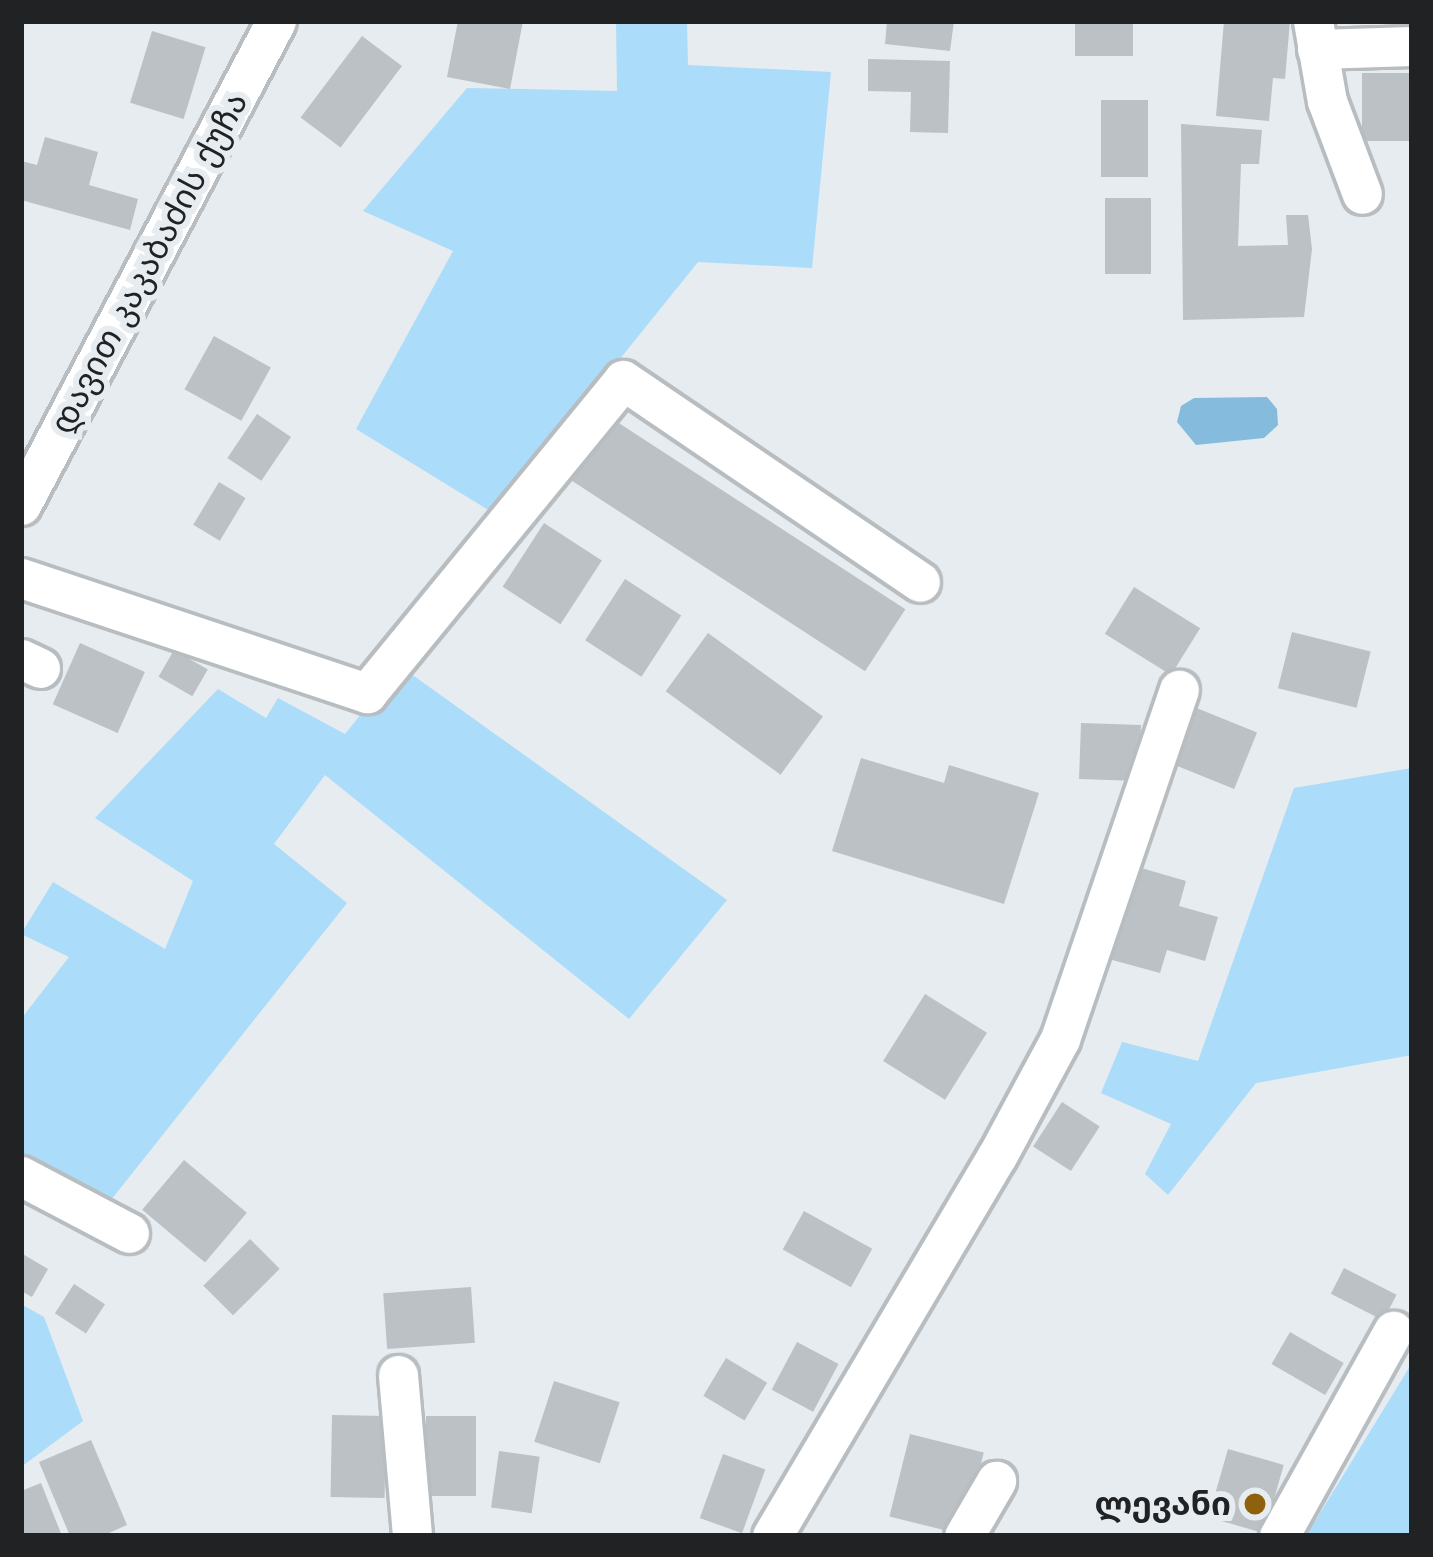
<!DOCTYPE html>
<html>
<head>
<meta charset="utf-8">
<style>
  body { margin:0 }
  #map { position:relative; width:1433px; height:1557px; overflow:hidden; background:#e6ecf0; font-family:Jost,"Noto Sans Georgian",sans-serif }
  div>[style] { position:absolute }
  .green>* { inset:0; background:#abdcfa }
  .water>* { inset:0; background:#85bcdd }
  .building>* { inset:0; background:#bbc1c5; transform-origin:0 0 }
  .roads { filter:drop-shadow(3px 0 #b7bdc0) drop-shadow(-3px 0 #b7bdc0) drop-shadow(0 3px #b7bdc0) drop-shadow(0 -3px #b7bdc0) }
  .minor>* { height:39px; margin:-19.5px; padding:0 19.5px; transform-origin:19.5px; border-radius:19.5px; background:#fff }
  .dots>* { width:33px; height:33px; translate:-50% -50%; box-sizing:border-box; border:6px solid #e6ecf0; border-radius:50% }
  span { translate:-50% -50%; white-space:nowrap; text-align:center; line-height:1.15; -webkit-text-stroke:12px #e6ecf0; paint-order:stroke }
  .street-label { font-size:33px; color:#202224 }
  .poi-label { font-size:33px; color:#202224; font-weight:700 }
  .right { translate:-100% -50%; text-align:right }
  .frame { position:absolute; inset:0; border:24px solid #202224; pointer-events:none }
</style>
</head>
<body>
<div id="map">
  <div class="green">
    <i style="clip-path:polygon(616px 21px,687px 21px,688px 65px,831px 72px,812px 268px,698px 262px,495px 514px,356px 429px,453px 251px,363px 211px,467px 88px,617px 91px)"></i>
    <i style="clip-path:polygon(400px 666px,727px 900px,629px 1019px,325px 775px,274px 844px,347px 903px,99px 1215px,21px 1169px,21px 1019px,69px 957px,21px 934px,53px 882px,165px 949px,193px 881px,95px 818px,218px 689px,266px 718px,278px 698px,345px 734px)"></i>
    <i style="clip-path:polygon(1412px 768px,1412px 1055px,1256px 1083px,1168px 1195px,1145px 1174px,1171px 1124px,1101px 1093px,1122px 1042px,1198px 1061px,1294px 788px)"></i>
    <i style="clip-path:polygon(21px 1304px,44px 1317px,83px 1421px,21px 1467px)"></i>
    <i style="clip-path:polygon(1412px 1363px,1412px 1536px,1306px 1536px)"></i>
  </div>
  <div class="water">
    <i style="clip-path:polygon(1267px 397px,1277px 409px,1278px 425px,1264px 438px,1196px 445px,1177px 422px,1181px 406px,1194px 398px)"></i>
  </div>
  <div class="building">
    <i style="clip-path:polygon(458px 21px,523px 21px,510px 89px,447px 77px)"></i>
    <i style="clip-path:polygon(887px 21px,954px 21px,950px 51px,885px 44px)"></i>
    <i style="left:1075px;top:21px;width:58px;height:35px"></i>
    <i style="clip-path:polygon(1224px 21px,1290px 21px,1285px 79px,1273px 78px,1269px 121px,1216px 116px)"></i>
    <i style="left:152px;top:31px;width:56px;height:75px;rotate:17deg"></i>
    <i style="left:362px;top:36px;width:50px;height:102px;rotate:37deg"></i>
    <i style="clip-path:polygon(868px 59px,950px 61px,948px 133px,910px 132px,911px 92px,868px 91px)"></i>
    <i style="left:1362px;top:73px;width:50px;height:68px"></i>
    <i style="left:1148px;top:100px;width:77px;height:47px;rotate:90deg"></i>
    <i style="clip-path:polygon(1181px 124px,1262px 130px,1259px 164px,1241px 164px,1238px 246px,1288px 245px,1286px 215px,1308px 215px,1312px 249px,1304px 317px,1183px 320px)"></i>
    <i style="clip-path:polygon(45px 137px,98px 152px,89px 185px,138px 199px,130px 230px,21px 200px,21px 161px,37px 165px)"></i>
    <i style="left:1105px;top:198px;width:46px;height:76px"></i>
    <i style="left:214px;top:336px;width:65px;height:61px;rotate:29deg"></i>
    <i style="left:257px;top:414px;width:41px;height:53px;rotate:34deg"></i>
    <i style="left:611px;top:418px;width:351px;height:74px;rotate:33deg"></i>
    <i style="left:219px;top:482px;width:31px;height:50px;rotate:31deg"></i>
    <i style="left:544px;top:523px;width:69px;height:76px;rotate:33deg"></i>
    <i style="left:625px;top:579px;width:67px;height:73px;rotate:33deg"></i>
    <i style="left:1134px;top:587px;width:78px;height:55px;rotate:32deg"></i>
    <i style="left:1292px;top:632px;width:81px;height:58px;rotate:14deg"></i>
    <i style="left:708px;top:633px;width:142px;height:72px;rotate:36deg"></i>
    <i style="left:80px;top:643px;width:71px;height:67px;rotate:24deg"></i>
    <i style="left:174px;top:650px;width:39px;height:31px;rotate:30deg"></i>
    <i style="left:1194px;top:707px;width:68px;height:61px;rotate:22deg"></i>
    <i style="left:1081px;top:723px;width:60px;height:56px;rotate:2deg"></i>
    <i style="clip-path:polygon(861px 758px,944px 783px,949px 765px,1039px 793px,1004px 904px,832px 851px)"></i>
    <i style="clip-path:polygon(1131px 865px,1186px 881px,1179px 906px,1218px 917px,1205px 961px,1167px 950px,1160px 973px,1105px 958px)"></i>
    <i style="left:925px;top:994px;width:73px;height:79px;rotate:32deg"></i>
    <i style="left:1062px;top:1102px;width:45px;height:53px;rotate:33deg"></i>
    <i style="left:184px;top:1160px;width:82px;height:65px;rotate:40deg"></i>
    <i style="left:804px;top:1211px;width:78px;height:44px;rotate:29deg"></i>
    <i style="left:250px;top:1239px;width:42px;height:66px;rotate:45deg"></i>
    <i style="clip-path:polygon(21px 1253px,48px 1269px,32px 1297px,21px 1291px)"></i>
    <i style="left:1344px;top:1268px;width:59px;height:29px;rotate:27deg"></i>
    <i style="left:74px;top:1284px;width:37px;height:35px;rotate:33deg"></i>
    <i style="left:471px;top:1287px;width:56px;height:88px;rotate:86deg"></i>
    <i style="left:1290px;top:1332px;width:62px;height:37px;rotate:30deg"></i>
    <i style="left:797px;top:1342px;width:47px;height:54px;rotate:28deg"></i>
    <i style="left:726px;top:1358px;width:48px;height:44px;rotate:31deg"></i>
    <i style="left:554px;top:1381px;width:69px;height:64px;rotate:18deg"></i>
    <i style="left:332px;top:1415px;width:54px;height:82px;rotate:1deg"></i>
    <i style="left:426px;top:1416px;width:50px;height:80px"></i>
    <i style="left:910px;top:1434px;width:76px;height:85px;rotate:14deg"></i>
    <i style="clip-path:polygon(91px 1440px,127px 1525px,102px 1536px,70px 1536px,39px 1462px)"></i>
    <i style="left:1228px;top:1449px;width:58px;height:71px;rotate:16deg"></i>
    <i style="left:499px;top:1451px;width:41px;height:57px;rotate:8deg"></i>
    <i style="left:723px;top:1454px;width:45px;height:68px;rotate:20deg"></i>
    <i style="clip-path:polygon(41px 1483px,62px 1536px,21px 1536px,21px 1491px)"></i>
  </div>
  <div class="roads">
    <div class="minor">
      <i style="left:1313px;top:21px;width:81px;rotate:80.1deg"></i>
      <i style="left:1327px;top:101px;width:99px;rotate:69.4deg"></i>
      <i style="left:1317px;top:49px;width:95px;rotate:-1.8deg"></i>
      <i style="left:21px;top:505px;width:547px;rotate:-62.22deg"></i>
      <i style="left:21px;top:578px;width:365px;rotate:18.4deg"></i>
      <i style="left:367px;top:693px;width:404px;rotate:-50.7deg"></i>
      <i style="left:623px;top:380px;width:359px;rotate:34.2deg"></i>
      <i style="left:21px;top:659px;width:21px;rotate:25deg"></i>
      <i style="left:21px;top:1176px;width:122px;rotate:27.8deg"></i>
      <i style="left:398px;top:1375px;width:162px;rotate:85deg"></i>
      <i style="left:772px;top:1536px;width:442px;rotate:-59.4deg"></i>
      <i style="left:997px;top:1156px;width:133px;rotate:-61.7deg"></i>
      <i style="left:1060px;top:1039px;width:369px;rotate:-71.2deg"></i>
      <i style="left:964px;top:1536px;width:64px;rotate:-59.8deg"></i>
      <i style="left:1279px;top:1536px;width:235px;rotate:-60.9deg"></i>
    </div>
  </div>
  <div class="dots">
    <i style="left:1255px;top:1504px;background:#90610d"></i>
  </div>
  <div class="street-label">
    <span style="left:149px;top:263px;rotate:-62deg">დავით კაკაბაძის ქუჩა</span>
  </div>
  <div class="poi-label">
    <span class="right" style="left:1231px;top:1504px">ლევანი</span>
  </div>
  <div class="frame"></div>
</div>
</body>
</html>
